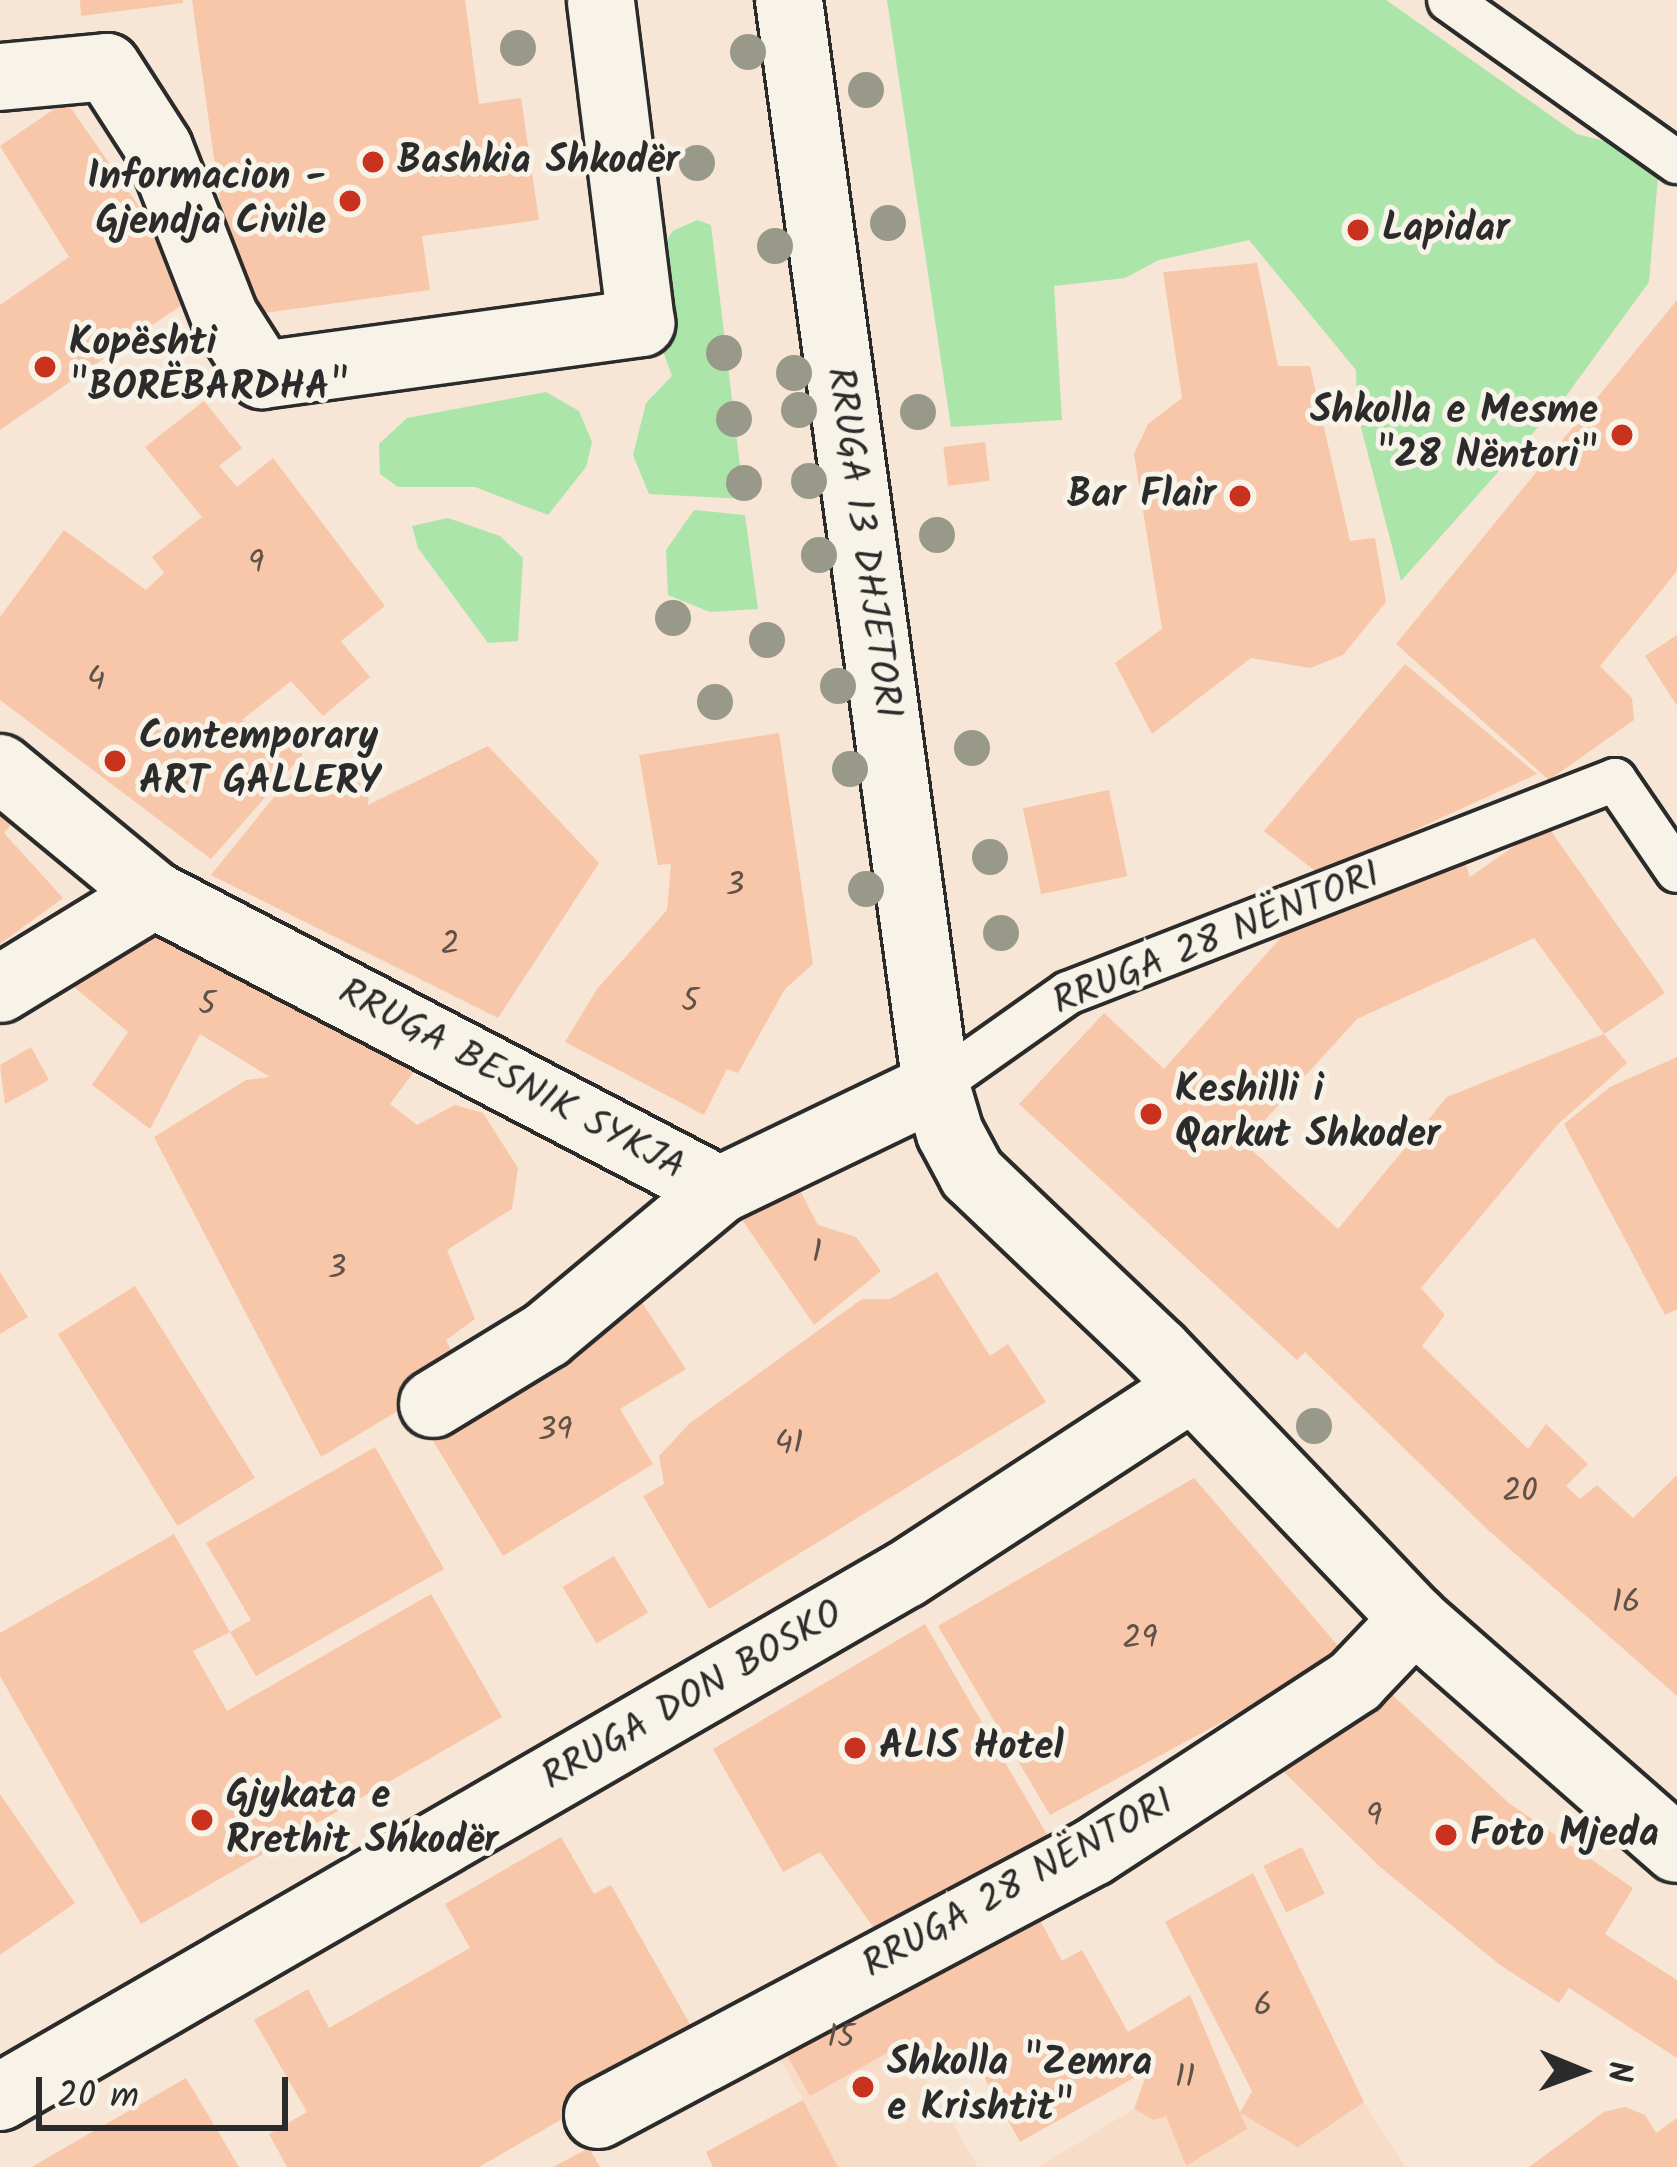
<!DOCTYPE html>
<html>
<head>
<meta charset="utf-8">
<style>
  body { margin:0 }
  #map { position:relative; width:1677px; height:2167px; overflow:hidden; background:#f7e6d5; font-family:Kalam,sans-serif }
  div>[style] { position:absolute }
  .built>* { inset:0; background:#f7dcc8 }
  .green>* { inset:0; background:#abe5aa }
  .building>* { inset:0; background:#f8c6a8; transform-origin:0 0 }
  .roads { filter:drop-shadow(3px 0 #2b2b2b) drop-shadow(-3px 0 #2b2b2b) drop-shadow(0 3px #2b2b2b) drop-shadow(0 -3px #2b2b2b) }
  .lane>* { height:42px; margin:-21px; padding:0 21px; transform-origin:21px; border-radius:21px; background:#f7f3e8 }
  .street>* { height:66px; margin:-33px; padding:0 33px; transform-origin:33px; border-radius:33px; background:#f7f3e8 }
  .trees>* { width:36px; height:36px; margin:-18px; border-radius:50%; background:#989989 }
  .dots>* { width:33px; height:33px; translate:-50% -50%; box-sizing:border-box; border:6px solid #f7f3e8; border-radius:50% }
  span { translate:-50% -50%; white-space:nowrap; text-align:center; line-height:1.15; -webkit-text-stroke:10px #f7f3e8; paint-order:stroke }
  .number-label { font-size:33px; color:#5e524a }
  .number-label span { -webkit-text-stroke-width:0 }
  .poi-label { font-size:39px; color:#2b2b2b; font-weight:700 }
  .left { translate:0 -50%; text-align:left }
  .right { translate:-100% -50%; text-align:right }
  .street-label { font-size:39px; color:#2b2b2b }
  .north { position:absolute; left:1521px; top:2011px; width:120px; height:120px; -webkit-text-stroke:9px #f7f3e8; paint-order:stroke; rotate:91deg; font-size:33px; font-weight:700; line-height:48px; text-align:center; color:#2b2b2b }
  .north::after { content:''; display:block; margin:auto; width:42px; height:54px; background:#2b2b2b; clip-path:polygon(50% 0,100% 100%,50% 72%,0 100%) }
  .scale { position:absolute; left:36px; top:2077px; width:252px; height:54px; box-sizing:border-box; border:6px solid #2b2b2b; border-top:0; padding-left:15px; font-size:36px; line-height:42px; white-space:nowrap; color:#2b2b2b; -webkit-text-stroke:9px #f7f3e8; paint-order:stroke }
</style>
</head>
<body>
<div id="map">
  <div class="built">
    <i style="clip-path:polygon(871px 1983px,978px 2167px,713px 2167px,706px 2152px,803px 2100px,768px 2039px)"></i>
    <i style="clip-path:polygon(1364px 2102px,1405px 2167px,1038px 2167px,1134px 2109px,1154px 2120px,1166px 2116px,1185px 2165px,1240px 2113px,1298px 2146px)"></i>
  </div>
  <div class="green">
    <i style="clip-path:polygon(887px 0,1386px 0,1577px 134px,1608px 142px,1658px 177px,1649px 282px,1566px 396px,1401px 581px,1357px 412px,1356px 370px,1249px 240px,1159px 260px,1125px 278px,1054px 286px,1062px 420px,951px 427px)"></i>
    <i style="clip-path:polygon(697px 220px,711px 225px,744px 499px,649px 494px,633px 455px,646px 403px,672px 376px,656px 332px,655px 256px,673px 231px)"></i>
    <i style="clip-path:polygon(546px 392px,579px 411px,592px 442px,586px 467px,548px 515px,475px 487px,398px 487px,380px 474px,379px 444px,407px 418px)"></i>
    <i style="clip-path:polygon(694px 510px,745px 515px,758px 609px,710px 612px,668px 595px,666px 550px)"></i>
    <i style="clip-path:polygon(448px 518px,500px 536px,523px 558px,518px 641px,488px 643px,418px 548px,412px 526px)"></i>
  </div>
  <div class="building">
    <i style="clip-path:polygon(80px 0,183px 0,183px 3px,81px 16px)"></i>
    <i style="clip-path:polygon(192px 0,465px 0,479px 104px,521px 98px,539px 220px,422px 236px,430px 290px,236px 317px)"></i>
    <i style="clip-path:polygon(66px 101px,199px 293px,0 430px,0 305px,69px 257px,0 146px)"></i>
    <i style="clip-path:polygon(1257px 263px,1278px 366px,1310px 366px,1350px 541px,1375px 538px,1386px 602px,1343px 655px,1310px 668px,1251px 658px,1152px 734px,1115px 663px,1162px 629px,1134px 454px,1148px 424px,1182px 398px,1163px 272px)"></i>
    <i style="clip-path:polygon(1677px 300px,1677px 571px,1600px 666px,1632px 698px,1634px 720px,1549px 780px,1396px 644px)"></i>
    <i style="clip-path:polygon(204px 401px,242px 448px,219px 466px,237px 487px,273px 458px,385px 606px,341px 641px,370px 677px,323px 716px,291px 681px,242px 720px,303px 754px,211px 859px,0 700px,0 617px,64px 530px,146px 590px,164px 573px,152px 557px,202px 517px,145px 447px)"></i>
    <i style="left:985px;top:442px;width:39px;height:42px;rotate:83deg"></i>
    <i style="clip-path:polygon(1677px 635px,1677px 706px,1645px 656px)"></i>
    <i style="clip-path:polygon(1405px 664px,1537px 774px,1319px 874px,1264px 831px)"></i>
    <i style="clip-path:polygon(779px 733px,813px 964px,785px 989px,738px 1073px,727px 1069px,704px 1115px,565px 1042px,597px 989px,667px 910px,671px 864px,658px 865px,639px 755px)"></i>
    <i style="clip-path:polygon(488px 746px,599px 863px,498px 1018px,211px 875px,291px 776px,316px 786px,323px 767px,369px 787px,368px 805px)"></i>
    <i style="left:1109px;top:790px;width:88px;height:88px;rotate:78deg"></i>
    <i style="clip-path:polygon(0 804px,16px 819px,4px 833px,63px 898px,0 944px)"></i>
    <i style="clip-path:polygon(1546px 824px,1665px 993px,1604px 1034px,1534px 938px,1357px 1019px,1244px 1143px,1338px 1229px,1447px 1097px,1604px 1034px,1627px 1063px,1557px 1125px,1421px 1288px,1445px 1315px,1422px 1346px,1528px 1449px,1546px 1424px,1588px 1464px,1566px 1486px,1580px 1499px,1597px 1485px,1633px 1518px,1677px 1475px,1677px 1696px,1487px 1529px,1305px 1352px,1297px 1360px,1019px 1104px,1104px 1013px,1164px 1069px,1284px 934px,1462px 855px,1470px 877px)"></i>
    <i style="clip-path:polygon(155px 922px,421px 1062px,390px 1104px,417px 1125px,455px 1105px,483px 1113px,518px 1168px,512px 1209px,447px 1250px,475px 1319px,446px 1340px,459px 1364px,426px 1394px,321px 1457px,154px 1137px,246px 1080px,270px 1077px,200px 1034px,150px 1129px,92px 1085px,128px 1032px,67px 981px)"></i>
    <i style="clip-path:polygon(31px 1047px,49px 1080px,5px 1104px,0 1065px)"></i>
    <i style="clip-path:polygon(1677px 1057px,1677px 1309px,1665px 1315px,1564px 1124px,1610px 1087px)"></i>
    <i style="clip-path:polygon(793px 1177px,818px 1225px,856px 1237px,881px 1271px,814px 1325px,736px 1211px)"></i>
    <i style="clip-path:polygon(0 1272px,28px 1317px,0 1334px)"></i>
    <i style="clip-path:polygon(937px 1272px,990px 1356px,1008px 1344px,1046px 1402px,709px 1609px,643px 1496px,664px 1484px,659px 1456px,690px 1423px,862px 1299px,890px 1299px)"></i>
    <i style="left:135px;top:1286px;width:226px;height:91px;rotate:58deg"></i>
    <i style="clip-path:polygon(641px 1301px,686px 1369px,620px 1409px,653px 1464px,503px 1556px,427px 1431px)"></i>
    <i style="clip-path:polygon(375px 1447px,444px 1569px,256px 1676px,230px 1632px,251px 1620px,206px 1543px)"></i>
    <i style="clip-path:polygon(1194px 1478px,1346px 1655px,1050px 1815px,938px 1626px)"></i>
    <i style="clip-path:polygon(174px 1534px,230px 1632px,193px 1651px,227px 1711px,431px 1594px,502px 1717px,141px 1924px,0 1676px,0 1633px)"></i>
    <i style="left:614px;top:1556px;width:66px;height:60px;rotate:59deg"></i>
    <i style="clip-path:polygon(925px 1624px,1060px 1857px,893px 1955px,820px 1852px,783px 1872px,713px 1749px)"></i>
    <i style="clip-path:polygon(1374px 1678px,1510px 1804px,1633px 1888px,1605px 1934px,1677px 1980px,1677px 2058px,1569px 1988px,1559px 2003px,1500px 1965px,1379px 1866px,1281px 1769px)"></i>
    <i style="clip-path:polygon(0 1794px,75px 1903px,0 1955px)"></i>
    <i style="clip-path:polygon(561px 1837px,594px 1894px,611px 1885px,699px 2040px,479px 2167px,287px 2167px,269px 2134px,307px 2112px,254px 2020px,308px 1989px,329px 2028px,470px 1948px,445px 1904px)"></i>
    <i style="left:1302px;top:1847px;width:52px;height:43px;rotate:64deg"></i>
    <i style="clip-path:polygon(1253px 1873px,1364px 2102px,1298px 2147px,1240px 2113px,1252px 2091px,1165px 1922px)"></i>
    <i style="clip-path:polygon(1027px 1896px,1062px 1961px,1082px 1950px,1128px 2032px,1190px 1995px,1247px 2129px,1186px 2166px,1166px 2116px,1154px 2120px,1134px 2109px,1148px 2070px,1020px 2142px,968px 2048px,923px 2074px,905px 2043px,810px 2096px,776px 2036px)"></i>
    <i style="clip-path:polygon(186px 2078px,239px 2167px,32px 2167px,47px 2158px)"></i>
    <i style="clip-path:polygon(803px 2100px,838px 2167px,713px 2167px,706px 2152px)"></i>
    <i style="clip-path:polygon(1625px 2107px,1645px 2115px,1656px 2133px,1677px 2118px,1677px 2167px,1529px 2167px,1604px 2112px)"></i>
    <i style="clip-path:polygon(589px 2148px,600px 2167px,553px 2167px)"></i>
  </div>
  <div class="roads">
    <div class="lane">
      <i style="left:1449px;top:0;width:280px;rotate:35.4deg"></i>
      <i style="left:936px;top:1086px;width:161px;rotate:-35.2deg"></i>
      <i style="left:1068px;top:993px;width:587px;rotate:-21.28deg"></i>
      <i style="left:1615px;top:780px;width:110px;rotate:55.7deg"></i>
    </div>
    <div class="street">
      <i style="left:789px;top:0;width:1096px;rotate:82.29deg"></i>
      <i style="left:936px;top:1086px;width:49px;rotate:73.4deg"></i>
      <i style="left:950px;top:1133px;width:47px;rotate:61.8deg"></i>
      <i style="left:972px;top:1174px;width:257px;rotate:43.6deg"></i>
      <i style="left:1158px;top:1351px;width:371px;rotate:46.3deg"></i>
      <i style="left:1414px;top:1619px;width:349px;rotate:41.2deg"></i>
      <i style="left:0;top:77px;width:107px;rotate:-5.3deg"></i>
      <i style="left:107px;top:67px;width:96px;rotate:57.3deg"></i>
      <i style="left:159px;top:148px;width:181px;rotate:68.7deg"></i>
      <i style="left:225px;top:317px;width:69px;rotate:57.5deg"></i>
      <i style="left:262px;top:375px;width:383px;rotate:-7.8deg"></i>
      <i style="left:641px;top:323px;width:325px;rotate:-97.1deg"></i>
      <i style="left:0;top:768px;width:200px;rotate:39.5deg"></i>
      <i style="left:154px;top:895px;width:638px;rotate:27.53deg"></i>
      <i style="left:0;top:989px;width:180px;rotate:-31.4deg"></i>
      <i style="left:433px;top:1404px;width:132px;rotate:-31.4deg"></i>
      <i style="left:546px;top:1335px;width:226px;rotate:-39.8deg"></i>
      <i style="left:720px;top:1190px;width:240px;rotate:-25.7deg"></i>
      <i style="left:0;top:2097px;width:1046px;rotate:-30deg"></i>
      <i style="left:906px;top:1574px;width:337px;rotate:-33.1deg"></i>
      <i style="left:598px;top:2115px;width:561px;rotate:-27.98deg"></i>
      <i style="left:1093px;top:1852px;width:313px;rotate:-33.1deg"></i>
      <i style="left:1355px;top:1681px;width:86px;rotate:-46.4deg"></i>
    </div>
  </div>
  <div class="trees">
    <i style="left:518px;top:48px"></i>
    <i style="left:748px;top:52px"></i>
    <i style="left:866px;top:90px"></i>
    <i style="left:697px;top:163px"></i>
    <i style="left:888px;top:223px"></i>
    <i style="left:775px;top:246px"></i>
    <i style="left:724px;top:353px"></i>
    <i style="left:794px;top:373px"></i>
    <i style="left:799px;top:410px"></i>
    <i style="left:918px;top:412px"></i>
    <i style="left:734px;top:419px"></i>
    <i style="left:809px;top:481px"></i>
    <i style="left:744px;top:483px"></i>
    <i style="left:937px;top:535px"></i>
    <i style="left:819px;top:555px"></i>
    <i style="left:673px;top:618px"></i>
    <i style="left:767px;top:640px"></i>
    <i style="left:838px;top:686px"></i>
    <i style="left:715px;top:702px"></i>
    <i style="left:972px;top:748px"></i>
    <i style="left:850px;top:769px"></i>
    <i style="left:990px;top:857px"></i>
    <i style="left:866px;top:889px"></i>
    <i style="left:1001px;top:933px"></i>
    <i style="left:1314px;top:1426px"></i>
  </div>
  <div class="dots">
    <i style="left:373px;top:162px;background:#c8321e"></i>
    <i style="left:350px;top:201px;background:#c8321e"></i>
    <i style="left:1358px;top:230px;background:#c8321e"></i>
    <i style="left:45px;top:367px;background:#c8321e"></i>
    <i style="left:1622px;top:435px;background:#c8321e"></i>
    <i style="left:1240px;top:496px;background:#c8321e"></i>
    <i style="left:115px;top:761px;background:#c8321e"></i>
    <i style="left:1151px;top:1114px;background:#c8321e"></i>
    <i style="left:855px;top:1748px;background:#c8321e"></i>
    <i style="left:202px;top:1820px;background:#c8321e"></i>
    <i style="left:1446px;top:1835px;background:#c8321e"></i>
    <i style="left:863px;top:2087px;background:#c8321e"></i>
  </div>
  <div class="number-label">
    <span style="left:256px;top:565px">9</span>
    <span style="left:96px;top:681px">4</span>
    <span style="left:735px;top:887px">3</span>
    <span style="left:450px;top:946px">2</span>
    <span style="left:690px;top:1003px">5</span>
    <span style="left:207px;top:1006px">5</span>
    <span style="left:817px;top:1254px">1</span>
    <span style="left:337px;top:1270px">3</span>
    <span style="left:555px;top:1432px">39</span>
    <span style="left:789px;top:1445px">41</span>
    <span style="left:1520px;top:1493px">20</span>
    <span style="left:1626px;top:1604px">16</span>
    <span style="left:1140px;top:1640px">29</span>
    <span style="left:1374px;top:1818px">9</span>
    <span style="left:1263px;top:2007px">6</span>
    <span style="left:841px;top:2039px">15</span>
    <span style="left:1185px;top:2079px">11</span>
  </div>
  <div class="poi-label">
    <span class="left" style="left:397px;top:162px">Bashkia Shkodër</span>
    <span class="right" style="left:326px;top:201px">Informacion -<br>Gjendja Civile</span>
    <span class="left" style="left:1382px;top:230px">Lapidar</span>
    <span class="left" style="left:69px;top:367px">Kopështi<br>"BORËBARDHA"</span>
    <span class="right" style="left:1598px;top:435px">Shkolla e Mesme<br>"28 Nëntori"</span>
    <span class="right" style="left:1216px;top:496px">Bar Flair</span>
    <span class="left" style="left:139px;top:761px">Contemporary<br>ART GALLERY</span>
    <span class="left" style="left:1175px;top:1114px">Keshilli i<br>Qarkut Shkoder</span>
    <span class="left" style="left:879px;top:1748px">ALIS Hotel</span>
    <span class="left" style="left:226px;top:1820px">Gjykata e<br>Rrethit Shkodër</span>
    <span class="left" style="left:1470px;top:1835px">Foto Mjeda</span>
    <span class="left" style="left:887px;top:2087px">Shkolla "Zemra<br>e Krishtit"</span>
  </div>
  <div class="street-label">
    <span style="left:862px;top:543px;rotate:82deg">RRUGA 13 DHJETORI</span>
    <span style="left:1217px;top:940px;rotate:-22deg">RRUGA 28 NËNTORI</span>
    <span style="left:511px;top:1081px;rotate:28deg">RRUGA BESNIK SYKJA</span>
    <span style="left:693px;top:1697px;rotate:-30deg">RRUGA DON BOSKO</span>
    <span style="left:1019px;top:1885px;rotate:-29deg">RRUGA 28 NËNTORI</span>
  </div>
  <div class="north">N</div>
  <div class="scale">20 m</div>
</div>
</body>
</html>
